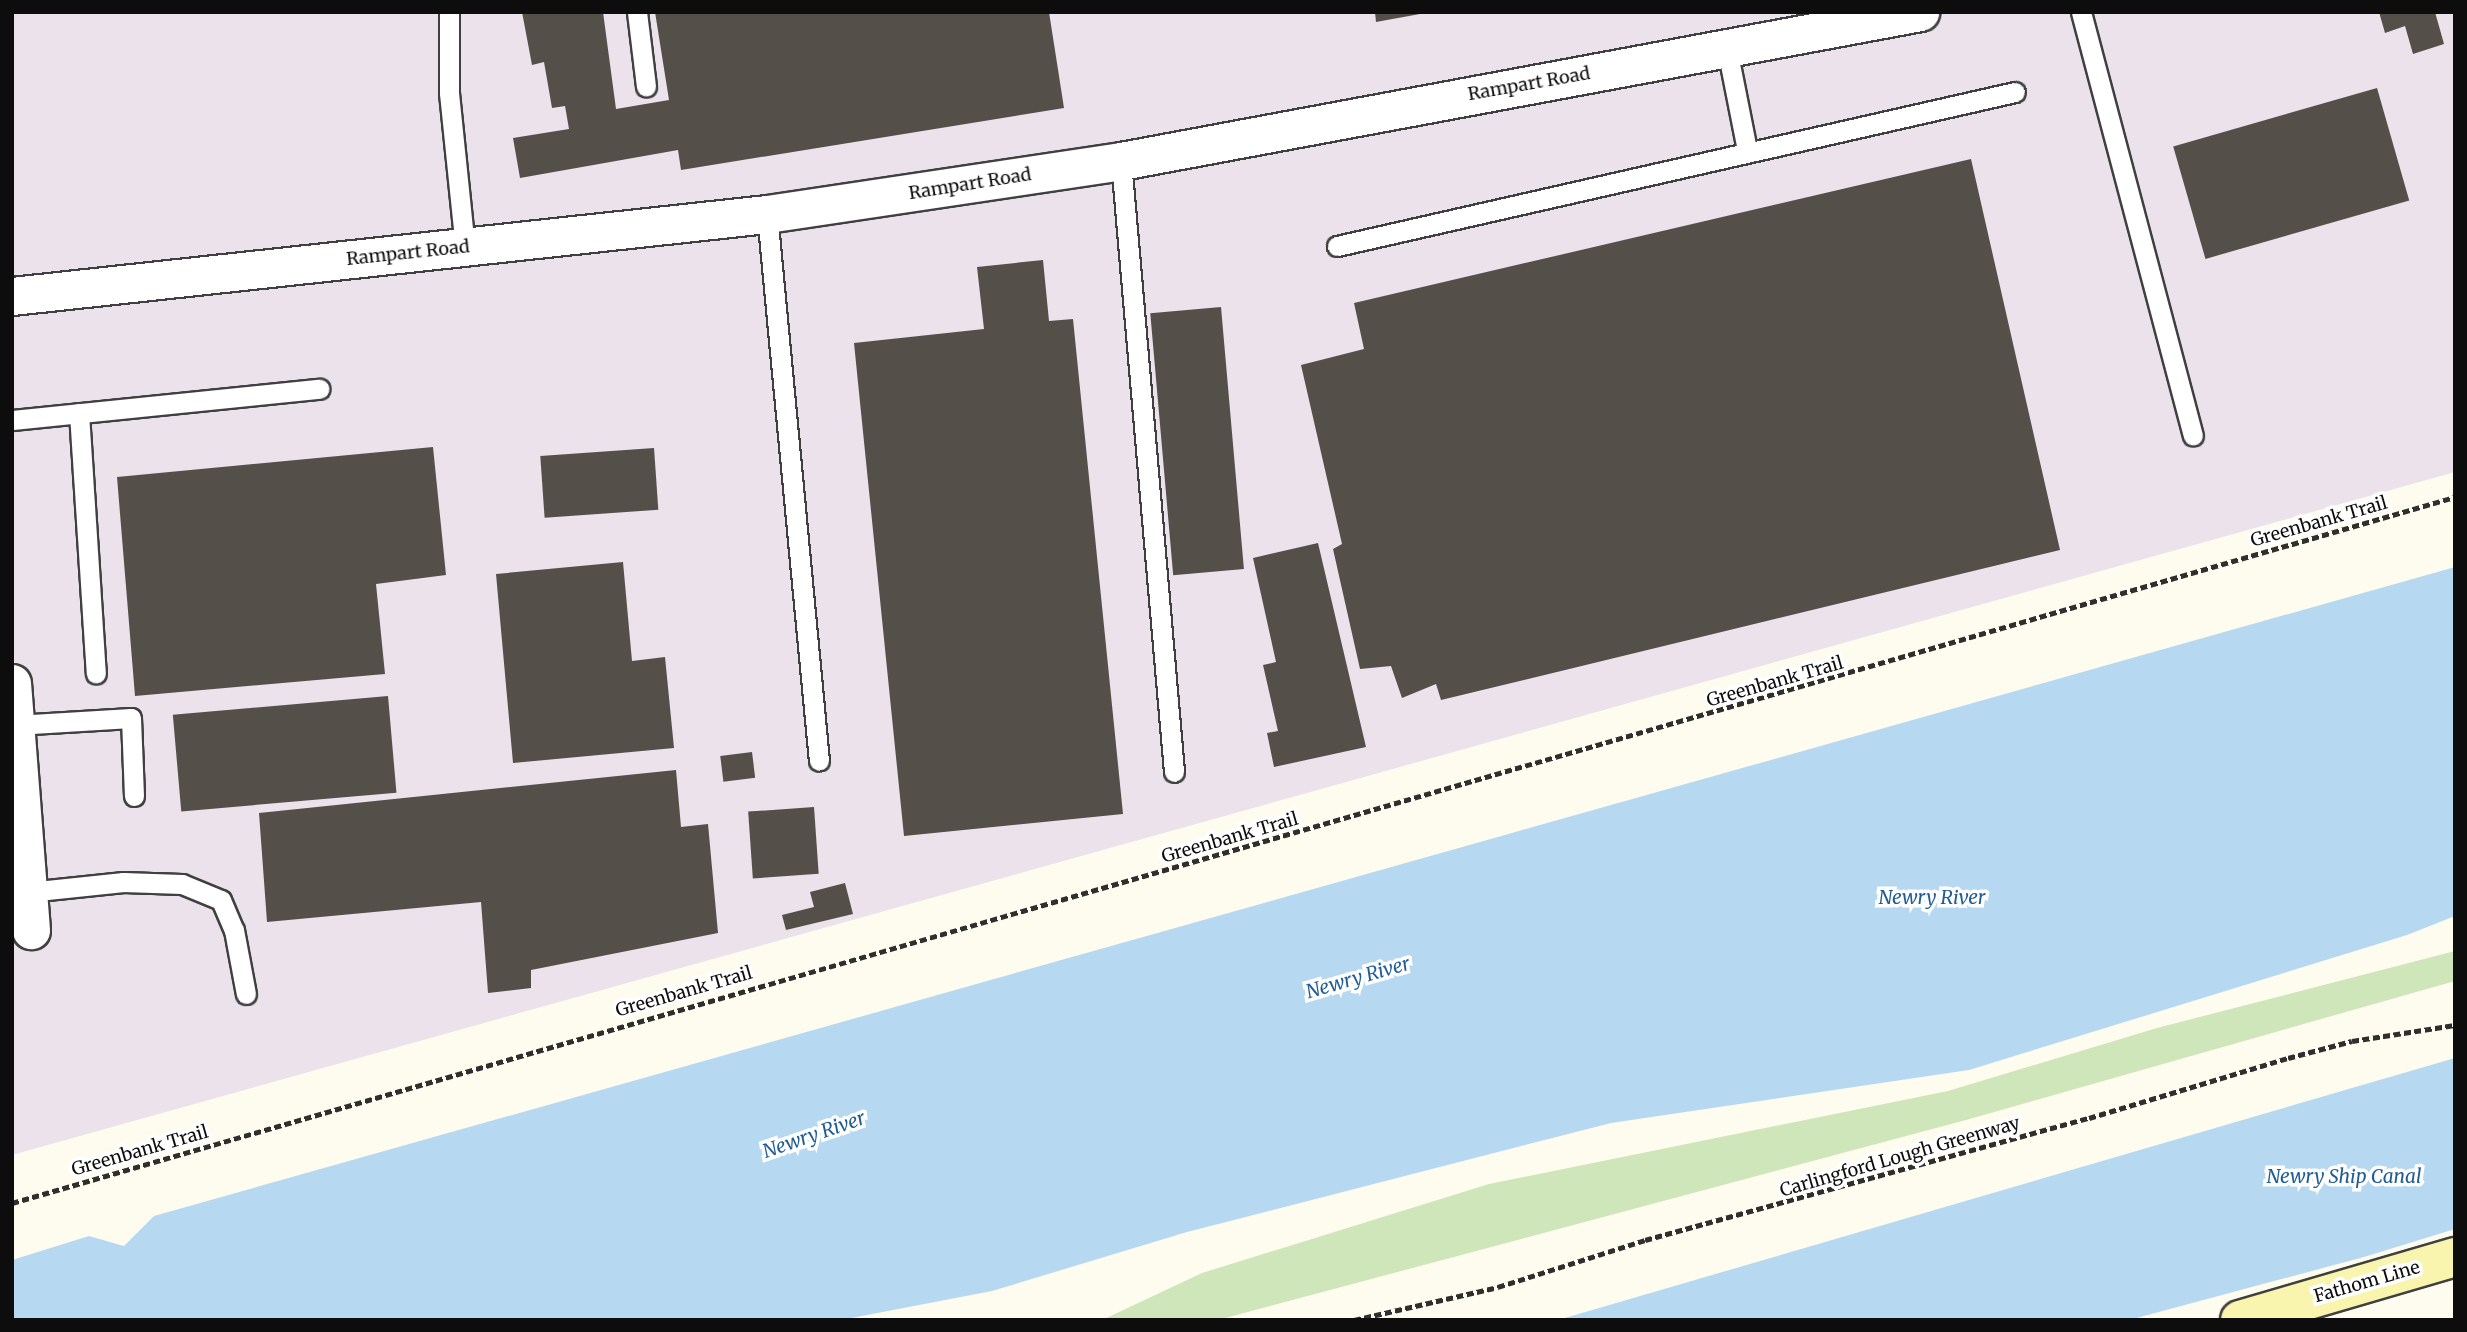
<!DOCTYPE html>
<html>
<head>
<meta charset="utf-8">
<style>
  body { margin:0 }
  #map { position:relative; width:2467px; height:1332px; overflow:hidden; background:#fefcee; font-family:Merriweather,serif }
  div>[style] { position:absolute }
  .industrial>* { inset:0; background:#ebe2eb }
  .green>* { inset:0; background:#cfe6bb }
  .water>* { inset:0; background:#b7d8f1 }
  .building>* { inset:0; background:#554f4a; transform-origin:0 0 }
  .path>* { height:4.5px; margin-top:-2.25px; transform-origin:0; background:repeating-linear-gradient(90deg,#2f2f2f 0 7px,transparent 0 10.5px) }
  .roads { filter:drop-shadow(2px 0 #404040) drop-shadow(-2px 0 #404040) drop-shadow(0 2px #404040) drop-shadow(0 -2px #404040) }
  .lane>* { height:19px; margin:-9.5px; padding:0 9.5px; transform-origin:9.5px; border-radius:9.5px; background:#fff }
  .street>* { height:37px; margin:-18.5px; padding:0 18.5px; transform-origin:18.5px; border-radius:18.5px; background:#fff }
  .secondary>* { height:38px; margin:-19px; padding:0 19px; transform-origin:19px; border-radius:19px; background:#f9f5ae }
  span { translate:-50% -50%; white-space:nowrap; text-align:center; line-height:1.15; -webkit-text-stroke:7px #fff; paint-order:stroke }
  .street-label { font-size:18px; color:#0d0d0d }
  .water-label { font-size:19px; color:#205c95; font-style:italic }
  .frame { position:absolute; inset:0; border:14px solid #0d0d0d; pointer-events:none }
</style>
</head>
<body>
<div id="map">
  <div class="industrial">
    <i style="clip-path:polygon(12px 12px,2455px 12px,2455px 472px,12px 1155px)"></i>
  </div>
  <div class="green">
    <i style="clip-path:polygon(2455px 951px,2455px 981px,1966px 1120px,1218px 1320px,1102px 1320px,1202px 1273px,1489px 1184px,1948px 1091px,2157px 1028px)"></i>
  </div>
  <div class="water">
    <i style="clip-path:polygon(2455px 567px,2455px 916px,2407px 935px,1969px 1070px,1611px 1123px,1187px 1232px,992px 1291px,841px 1320px,12px 1320px,12px 1260px,89px 1236px,124px 1246px,154px 1216px)"></i>
    <i style="clip-path:polygon(2455px 1058px,2455px 1229px,2364px 1257px,2129px 1320px,1558px 1320px)"></i>
  </div>
  <div class="building">
    <i style="clip-path:polygon(522px 12px,603px 12px,616px 109px,669px 100px,655px 12px,1049px 12px,1064px 108px,681px 170px,678px 150px,520px 178px,513px 138px,569px 129px,565px 106px,552px 108px,544px 62px,532px 65px)"></i>
    <i style="clip-path:polygon(1375px 12px,1420px 12px,1420px 14px,1376px 22px)"></i>
    <i style="clip-path:polygon(2379px 12px,2435px 12px,2444px 44px,2413px 54px,2405px 26px,2385px 33px)"></i>
    <i style="left:2377px;top:88px;width:117px;height:212px;rotate:74deg"></i>
    <i style="clip-path:polygon(1971px 159px,2060px 550px,1441px 700px,1436px 684px,1402px 698px,1391px 666px,1360px 669px,1333px 549px,1342px 544px,1301px 365px,1364px 349px,1354px 303px)"></i>
    <i style="clip-path:polygon(1043px 260px,1049px 321px,1073px 319px,1123px 814px,904px 836px,854px 343px,984px 329px,977px 267px)"></i>
    <i style="left:1221px;top:307px;width:263px;height:71px;rotate:85deg"></i>
    <i style="clip-path:polygon(433px 447px,446px 575px,376px 584px,385px 674px,135px 696px,117px 477px)"></i>
    <i style="left:654px;top:448px;width:62px;height:114px;rotate:86deg"></i>
    <i style="clip-path:polygon(1318px 543px,1366px 747px,1274px 767px,1267px 733px,1278px 731px,1263px 665px,1276px 662px,1253px 558px)"></i>
    <i style="clip-path:polygon(623px 562px,632px 661px,665px 657px,674px 748px,513px 763px,496px 574px)"></i>
    <i style="left:388px;top:696px;width:97px;height:216px;rotate:85deg"></i>
    <i style="left:752px;top:752px;width:26px;height:32px;rotate:83deg"></i>
    <i style="clip-path:polygon(676px 770px,681px 827px,708px 824px,718px 933px,531px 970px,531px 988px,488px 993px,481px 902px,267px 922px,259px 813px)"></i>
    <i style="left:814px;top:807px;width:67px;height:66px;rotate:86deg"></i>
    <i style="clip-path:polygon(845px 883px,853px 914px,786px 930px,782px 915px,814px 907px,810px 892px)"></i>
  </div>
  <div class="path">
    <i style="left:12px;top:1203px;width:2543px;rotate:-16.12deg"></i>
    <i style="left:1354px;top:1320px;width:148px;rotate:-12.9deg"></i>
    <i style="left:1498px;top:1287px;width:154px;rotate:-17.7deg"></i>
    <i style="left:1645px;top:1240px;width:460px;rotate:-15.4deg"></i>
    <i style="left:2089px;top:1118px;width:208px;rotate:-16.8deg"></i>
    <i style="left:2288px;top:1058px;width:66px;rotate:-14.9deg"></i>
    <i style="left:2352px;top:1041px;width:104px;rotate:-8.8deg"></i>
  </div>
  <div class="roads">
    <div class="lane">
      <i style="left:449px;top:12px;width:81px;rotate:90deg"></i>
      <i style="left:449px;top:93px;width:155px;rotate:84.1deg"></i>
      <i style="left:637px;top:12px;width:75px;rotate:83.1deg"></i>
      <i style="left:2081px;top:12px;width:438px;rotate:75.2deg"></i>
      <i style="left:1727px;top:49px;width:103px;rotate:78.8deg"></i>
      <i style="left:1121px;top:161px;width:613px;rotate:85.04deg"></i>
      <i style="left:767px;top:214px;width:549px;rotate:84.57deg"></i>
      <i style="left:1337px;top:246px;width:695px;rotate:-12.8deg"></i>
      <i style="left:79px;top:413px;width:261px;rotate:86.3deg"></i>
      <i style="left:12px;top:420px;width:309px;rotate:-5.8deg"></i>
      <i style="left:15px;top:725px;width:116px;rotate:-3.5deg"></i>
      <i style="left:131px;top:718px;width:78px;rotate:87.8deg"></i>
      <i style="left:28px;top:892px;width:96px;rotate:-6deg"></i>
      <i style="left:123px;top:882px;width:59px;rotate:1.9deg"></i>
      <i style="left:182px;top:884px;width:42px;rotate:22.3deg"></i>
      <i style="left:221px;top:900px;width:33px;rotate:67deg"></i>
      <i style="left:234px;top:930px;width:65px;rotate:79.4deg"></i>
    </div>
    <div class="street">
      <i style="left:12px;top:296px;width:759px;rotate:-6.2deg"></i>
      <i style="left:767px;top:214px;width:358px;rotate:-8.5deg"></i>
      <i style="left:1121px;top:161px;width:813px;rotate:-10.56deg"></i>
      <i style="left:12px;top:683px;width:248px;rotate:85.6deg"></i>
    </div>
    <div class="secondary">
      <i style="left:2240px;top:1320px;width:224px;rotate:-16.3deg"></i>
    </div>
  </div>
  <div class="street-label">
    <span style="left:1529px;top:84px;rotate:-10deg">Rampart Road</span>
    <span style="left:970px;top:184px;rotate:-9deg">Rampart Road</span>
    <span style="left:408px;top:253px;rotate:-6deg">Rampart Road</span>
    <span style="left:2319px;top:522px;rotate:-16deg">Greenbank Trail</span>
    <span style="left:1775px;top:682px;rotate:-16deg">Greenbank Trail</span>
    <span style="left:1230px;top:838px;rotate:-16deg">Greenbank Trail</span>
    <span style="left:684px;top:992px;rotate:-16deg">Greenbank Trail</span>
    <span style="left:140px;top:1151px;rotate:-16deg">Greenbank Trail</span>
    <span style="left:1900px;top:1157px;rotate:-16deg">Carlingford Lough Greenway</span>
    <span style="left:2367px;top:1282px;rotate:-16deg">Fathom Line</span>
  </div>
  <div class="water-label">
    <span style="left:1932px;top:898px">Newry River</span>
    <span style="left:1358px;top:978px;rotate:-16deg">Newry River</span>
    <span style="left:814px;top:1135px;rotate:-19deg">Newry River</span>
    <span style="left:2344px;top:1177px">Newry Ship Canal</span>
  </div>
  <div class="frame"></div>
</div>
</body>
</html>
